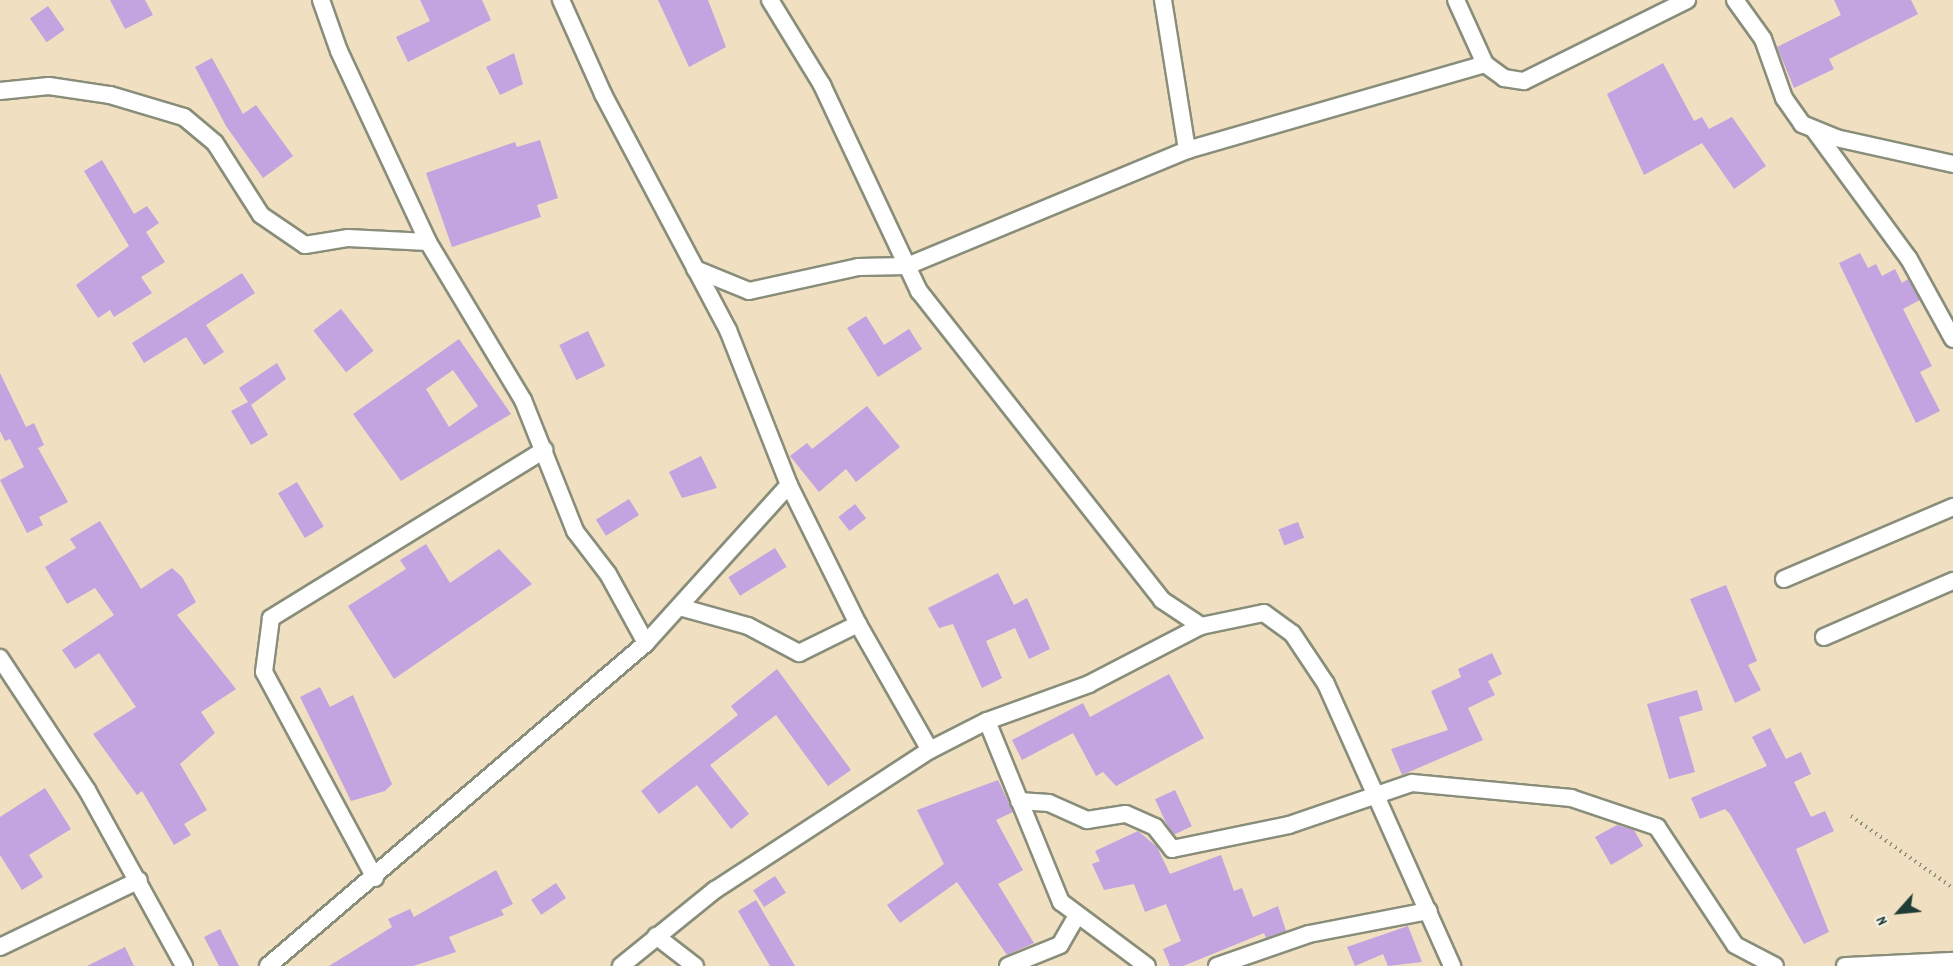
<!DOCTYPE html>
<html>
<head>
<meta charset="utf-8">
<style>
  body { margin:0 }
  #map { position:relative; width:1953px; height:966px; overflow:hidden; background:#f1dfc1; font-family:Dekko,sans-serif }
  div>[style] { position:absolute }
  .building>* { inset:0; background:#c3a3e0; transform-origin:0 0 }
  .path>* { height:4px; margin-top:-2px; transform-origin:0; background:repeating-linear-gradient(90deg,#888e7a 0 1.5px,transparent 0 6px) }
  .roads { filter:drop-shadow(2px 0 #888e7a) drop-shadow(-2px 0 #888e7a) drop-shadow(0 2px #888e7a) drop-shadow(0 -2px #888e7a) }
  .street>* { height:16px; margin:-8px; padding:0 8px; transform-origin:8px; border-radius:8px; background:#fff }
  span { translate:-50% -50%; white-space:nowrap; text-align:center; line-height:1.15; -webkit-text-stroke:6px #f7f3e8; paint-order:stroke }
  .north { position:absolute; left:1869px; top:882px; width:60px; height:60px; -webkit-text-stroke:4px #f7f3e8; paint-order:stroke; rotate:243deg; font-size:16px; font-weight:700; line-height:24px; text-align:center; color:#1f3d34 }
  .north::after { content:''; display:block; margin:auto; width:21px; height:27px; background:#1f3d34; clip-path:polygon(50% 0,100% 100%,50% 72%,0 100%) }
</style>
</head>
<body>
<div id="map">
  <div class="building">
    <i style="clip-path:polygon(110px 0,145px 0,153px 15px,125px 29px)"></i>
    <i style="clip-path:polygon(420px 0,482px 0,491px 20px,408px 62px,396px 37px,430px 21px)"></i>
    <i style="clip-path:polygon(658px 0,708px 0,726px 47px,689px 67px)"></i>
    <i style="clip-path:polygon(1834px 0,1911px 0,1918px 14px,1829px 59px,1834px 69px,1794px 88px,1777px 47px,1841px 15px)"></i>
    <i style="left:48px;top:6px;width:29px;height:22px;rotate:55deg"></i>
    <i style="clip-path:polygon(514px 53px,523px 84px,500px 95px,486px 67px)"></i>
    <i style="clip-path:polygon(212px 58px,243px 114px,256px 105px,293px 156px,263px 178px,226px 126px,195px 67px)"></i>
    <i style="clip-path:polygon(1663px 63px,1694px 121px,1702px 117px,1709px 129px,1732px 117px,1766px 166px,1734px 189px,1702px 143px,1644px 175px,1607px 94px)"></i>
    <i style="clip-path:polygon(540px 140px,558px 198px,537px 205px,541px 217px,452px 247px,426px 173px,515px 142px,517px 147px)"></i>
    <i style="clip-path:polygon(102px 160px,134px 214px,147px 206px,159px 223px,146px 232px,165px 262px,141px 277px,152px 293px,114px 317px,110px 310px,98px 318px,76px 285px,129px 246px,84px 171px)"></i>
    <i style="clip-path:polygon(1860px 253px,1868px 268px,1876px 264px,1882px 276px,1895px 269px,1902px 283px,1908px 279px,1920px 300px,1903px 309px,1932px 366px,1920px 372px,1940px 411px,1916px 423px,1839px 263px)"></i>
    <i style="clip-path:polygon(242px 273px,255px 293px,206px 325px,224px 352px,204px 365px,186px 337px,144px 363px,132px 343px)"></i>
    <i style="left:341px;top:309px;width:53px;height:35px;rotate:52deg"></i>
    <i style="clip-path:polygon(866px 316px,884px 345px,909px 329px,922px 349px,878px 377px,847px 328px)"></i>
    <i style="left:588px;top:331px;width:39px;height:32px;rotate:64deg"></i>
    <i style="clip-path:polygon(evenodd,459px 339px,511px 414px,401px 481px,353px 414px,459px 339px,453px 370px,478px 406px,449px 427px,426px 389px,453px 370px)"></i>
    <i style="clip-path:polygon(277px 363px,286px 379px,251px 405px,268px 435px,251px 445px,231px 411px,248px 402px,239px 388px)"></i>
    <i style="clip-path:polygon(0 373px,26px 427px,34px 423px,44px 445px,38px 448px,68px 502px,39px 517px,43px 525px,27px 533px,0 480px,24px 467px,10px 439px,5px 441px,0 431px)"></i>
    <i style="clip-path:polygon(867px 406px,900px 447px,856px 482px,846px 469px,819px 492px,790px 456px,807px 443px,812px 449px)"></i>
    <i style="clip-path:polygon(701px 456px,717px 488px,682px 498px,669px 472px)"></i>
    <i style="left:297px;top:482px;width:52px;height:22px;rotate:59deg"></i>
    <i style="left:629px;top:499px;width:19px;height:39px;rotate:58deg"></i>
    <i style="left:855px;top:504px;width:18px;height:21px;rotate:52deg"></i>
    <i style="clip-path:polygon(100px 521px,141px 589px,172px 568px,182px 577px,196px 602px,177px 615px,236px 689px,201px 712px,215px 733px,180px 764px,207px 810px,184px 824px,191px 835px,174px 845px,142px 791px,137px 795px,93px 734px,136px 707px,99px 653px,75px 669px,62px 650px,114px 615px,95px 588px,67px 604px,45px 567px,76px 548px,70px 539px)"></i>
    <i style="left:1298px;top:522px;width:17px;height:21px;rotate:69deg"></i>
    <i style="clip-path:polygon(426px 544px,450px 583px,499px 549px,532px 584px,394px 679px,348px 606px,406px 569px,400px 560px)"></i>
    <i style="left:775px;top:548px;width:22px;height:55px;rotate:58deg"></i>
    <i style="clip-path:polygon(998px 573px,1014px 605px,1027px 598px,1050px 649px,1029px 659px,1015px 628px,986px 641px,1002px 678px,982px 688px,953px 624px,939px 628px,928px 608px)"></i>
    <i style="clip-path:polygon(1726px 585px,1757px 661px,1748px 665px,1761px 690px,1735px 703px,1690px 599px)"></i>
    <i style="clip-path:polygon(1492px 653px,1502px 674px,1488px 681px,1495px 695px,1468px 708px,1483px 740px,1402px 775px,1391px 749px,1448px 730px,1431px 691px,1461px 677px,1458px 669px)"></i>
    <i style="clip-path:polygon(777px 669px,851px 770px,828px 786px,776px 715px,710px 765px,749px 814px,731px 829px,697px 785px,659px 814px,641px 791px,738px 715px,731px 706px)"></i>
    <i style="clip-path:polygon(1169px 674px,1204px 738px,1116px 786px,1103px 772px,1096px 776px,1073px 733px,1022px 760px,1012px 740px,1083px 703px,1090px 717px)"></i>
    <i style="clip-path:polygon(320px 687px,330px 707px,353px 695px,392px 784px,385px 791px,351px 801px,300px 697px)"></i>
    <i style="clip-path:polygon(1697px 690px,1703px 710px,1679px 717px,1695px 772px,1669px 779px,1647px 704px)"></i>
    <i style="clip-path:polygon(1770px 728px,1786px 759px,1801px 752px,1811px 774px,1794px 782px,1811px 817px,1825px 811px,1834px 831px,1796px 849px,1829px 932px,1804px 944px,1730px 814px,1725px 809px,1700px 819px,1691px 798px,1767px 766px,1752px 737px)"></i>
    <i style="clip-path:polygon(998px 780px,1013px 812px,996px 820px,1023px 870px,998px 884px,1034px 943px,1007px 955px,957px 882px,900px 923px,887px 905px,944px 864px,917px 810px)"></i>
    <i style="clip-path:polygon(45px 788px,71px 829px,29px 855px,43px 877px,22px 890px,0 855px,0 817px)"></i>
    <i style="left:1175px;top:790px;width:40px;height:22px;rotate:65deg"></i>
    <i style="clip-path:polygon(1617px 825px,1634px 830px,1643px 846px,1611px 865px,1595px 837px)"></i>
    <i style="clip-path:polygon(1138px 831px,1157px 847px,1170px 874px,1221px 855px,1234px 891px,1242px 888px,1253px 917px,1278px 906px,1286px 931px,1266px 938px,1264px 933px,1183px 966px,1170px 966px,1163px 949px,1181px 941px,1166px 904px,1145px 912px,1134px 884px,1104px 890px,1092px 864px,1100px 861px,1095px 851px)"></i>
    <i style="clip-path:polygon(496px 870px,513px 904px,501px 910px,504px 915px,449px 937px,456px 952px,413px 966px,329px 966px,392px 927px,388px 919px,410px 909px,414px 917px)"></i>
    <i style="left:775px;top:876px;width:20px;height:26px;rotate:57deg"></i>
    <i style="left:556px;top:883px;width:18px;height:30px;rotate:56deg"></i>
    <i style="clip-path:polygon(756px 900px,795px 966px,770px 966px,738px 911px)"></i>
    <i style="clip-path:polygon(1408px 926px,1422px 962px,1388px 966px,1383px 954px,1355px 966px,1347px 947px)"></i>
    <i style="clip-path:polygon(220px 929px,239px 966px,219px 966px,204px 937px)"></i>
    <i style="clip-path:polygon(125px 947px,134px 966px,87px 966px)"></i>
  </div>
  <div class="path">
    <i style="left:1851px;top:816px;width:125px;rotate:35.2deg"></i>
  </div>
  <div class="roads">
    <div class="street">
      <i style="left:321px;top:0;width:54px;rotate:70.6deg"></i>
      <i style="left:339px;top:51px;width:211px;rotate:65deg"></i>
      <i style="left:428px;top:242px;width:184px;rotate:59deg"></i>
      <i style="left:523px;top:400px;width:141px;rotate:68.3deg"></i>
      <i style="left:575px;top:531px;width:54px;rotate:52.5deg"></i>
      <i style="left:608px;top:574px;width:79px;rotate:61.2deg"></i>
      <i style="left:561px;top:0;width:103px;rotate:65.9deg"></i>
      <i style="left:603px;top:94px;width:267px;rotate:62.1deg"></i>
      <i style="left:728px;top:330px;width:167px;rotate:68.5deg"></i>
      <i style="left:789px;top:485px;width:155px;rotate:63.6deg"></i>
      <i style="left:858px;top:624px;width:145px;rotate:60.3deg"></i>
      <i style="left:770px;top:0;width:100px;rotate:58.5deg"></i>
      <i style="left:822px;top:85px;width:228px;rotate:64.8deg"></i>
      <i style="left:919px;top:291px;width:393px;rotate:51.8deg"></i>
      <i style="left:1162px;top:600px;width:47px;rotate:33.7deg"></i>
      <i style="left:1163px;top:0;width:152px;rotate:80.9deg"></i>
      <i style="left:1456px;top:0;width:70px;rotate:65.6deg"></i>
      <i style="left:1485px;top:64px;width:24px;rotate:36deg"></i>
      <i style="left:1504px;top:78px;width:20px;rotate:9deg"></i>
      <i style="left:1524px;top:81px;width:182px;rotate:-26.4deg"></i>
      <i style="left:1735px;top:0;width:48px;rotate:54.3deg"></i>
      <i style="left:1763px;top:39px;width:63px;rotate:70.4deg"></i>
      <i style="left:1784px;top:98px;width:32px;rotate:55deg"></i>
      <i style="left:1802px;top:124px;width:37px;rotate:22deg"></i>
      <i style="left:1836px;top:138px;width:120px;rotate:12.5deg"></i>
      <i style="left:0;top:91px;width:49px;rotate:-5.8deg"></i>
      <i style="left:49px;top:86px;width:62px;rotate:8.4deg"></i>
      <i style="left:110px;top:95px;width:77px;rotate:16.6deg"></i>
      <i style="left:184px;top:117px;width:40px;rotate:40deg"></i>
      <i style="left:215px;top:143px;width:85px;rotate:57.4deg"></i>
      <i style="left:261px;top:215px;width:53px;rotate:34.3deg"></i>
      <i style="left:305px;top:245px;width:44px;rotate:-9.2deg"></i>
      <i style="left:348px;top:238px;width:80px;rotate:2.9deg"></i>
      <i style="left:1815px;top:131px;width:159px;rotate:53.7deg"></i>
      <i style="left:1909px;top:259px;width:91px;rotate:61.2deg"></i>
      <i style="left:695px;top:269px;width:58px;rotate:22.2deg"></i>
      <i style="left:749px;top:291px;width:112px;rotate:-12.4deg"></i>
      <i style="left:858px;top:267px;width:49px;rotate:-1.2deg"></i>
      <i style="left:907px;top:266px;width:303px;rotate:-22.5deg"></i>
      <i style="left:1187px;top:150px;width:310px;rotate:-16.1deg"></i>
      <i style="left:1784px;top:579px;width:184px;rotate:-23.1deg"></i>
      <i style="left:683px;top:608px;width:67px;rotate:15.5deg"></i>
      <i style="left:748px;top:626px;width:58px;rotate:27.9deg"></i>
      <i style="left:799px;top:653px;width:66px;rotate:-26.2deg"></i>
      <i style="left:1824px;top:637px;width:141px;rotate:-23.5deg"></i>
      <i style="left:0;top:658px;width:158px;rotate:56.6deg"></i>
      <i style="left:87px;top:790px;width:201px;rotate:61.1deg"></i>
      <i style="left:987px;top:721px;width:196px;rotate:67.8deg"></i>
      <i style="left:1061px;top:902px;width:107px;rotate:36.7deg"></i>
      <i style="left:1019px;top:801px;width:30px;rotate:4deg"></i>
      <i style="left:1049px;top:803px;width:42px;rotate:24.1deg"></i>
      <i style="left:1087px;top:820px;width:39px;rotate:-9deg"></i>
      <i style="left:1126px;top:814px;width:32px;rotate:24deg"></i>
      <i style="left:1155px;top:827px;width:28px;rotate:52deg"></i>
      <i style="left:1172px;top:849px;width:119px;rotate:-11.6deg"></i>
      <i style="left:1289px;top:825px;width:130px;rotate:-18.9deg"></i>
      <i style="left:1412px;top:783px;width:160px;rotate:5.4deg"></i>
      <i style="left:1571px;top:798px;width:91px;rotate:18.6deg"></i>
      <i style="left:1657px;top:827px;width:141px;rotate:56.5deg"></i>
      <i style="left:1735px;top:945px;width:45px;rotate:27.7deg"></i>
      <i style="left:375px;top:878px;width:234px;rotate:-118.3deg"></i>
      <i style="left:264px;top:672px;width:54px;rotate:-82.6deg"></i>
      <i style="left:271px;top:618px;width:321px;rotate:-31.6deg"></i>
      <i style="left:656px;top:936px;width:49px;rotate:37.6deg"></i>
      <i style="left:0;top:947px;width:154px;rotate:-25.7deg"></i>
      <i style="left:268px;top:966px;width:497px;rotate:-40.5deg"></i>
      <i style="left:646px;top:643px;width:213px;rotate:-47.9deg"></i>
      <i style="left:621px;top:966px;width:121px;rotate:-39deg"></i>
      <i style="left:715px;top:890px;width:257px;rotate:-33.1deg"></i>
      <i style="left:930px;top:750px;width:64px;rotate:-27deg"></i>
      <i style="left:987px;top:721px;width:109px;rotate:-19.9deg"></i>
      <i style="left:1089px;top:684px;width:126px;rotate:-27.4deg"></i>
      <i style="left:1201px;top:626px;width:64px;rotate:-11.7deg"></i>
      <i style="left:1264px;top:613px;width:34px;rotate:36deg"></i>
      <i style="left:1292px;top:633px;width:61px;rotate:56.3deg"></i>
      <i style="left:1326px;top:684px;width:309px;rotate:65.9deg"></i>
      <i style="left:1008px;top:966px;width:56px;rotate:-22deg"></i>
      <i style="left:1060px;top:945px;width:34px;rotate:-60deg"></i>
      <i style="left:1217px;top:966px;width:97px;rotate:-19.2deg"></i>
      <i style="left:1309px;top:934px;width:122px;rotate:-10.9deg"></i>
      <i style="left:1845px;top:966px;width:108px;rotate:-2.7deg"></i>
    </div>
  </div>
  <div class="north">N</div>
</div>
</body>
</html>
